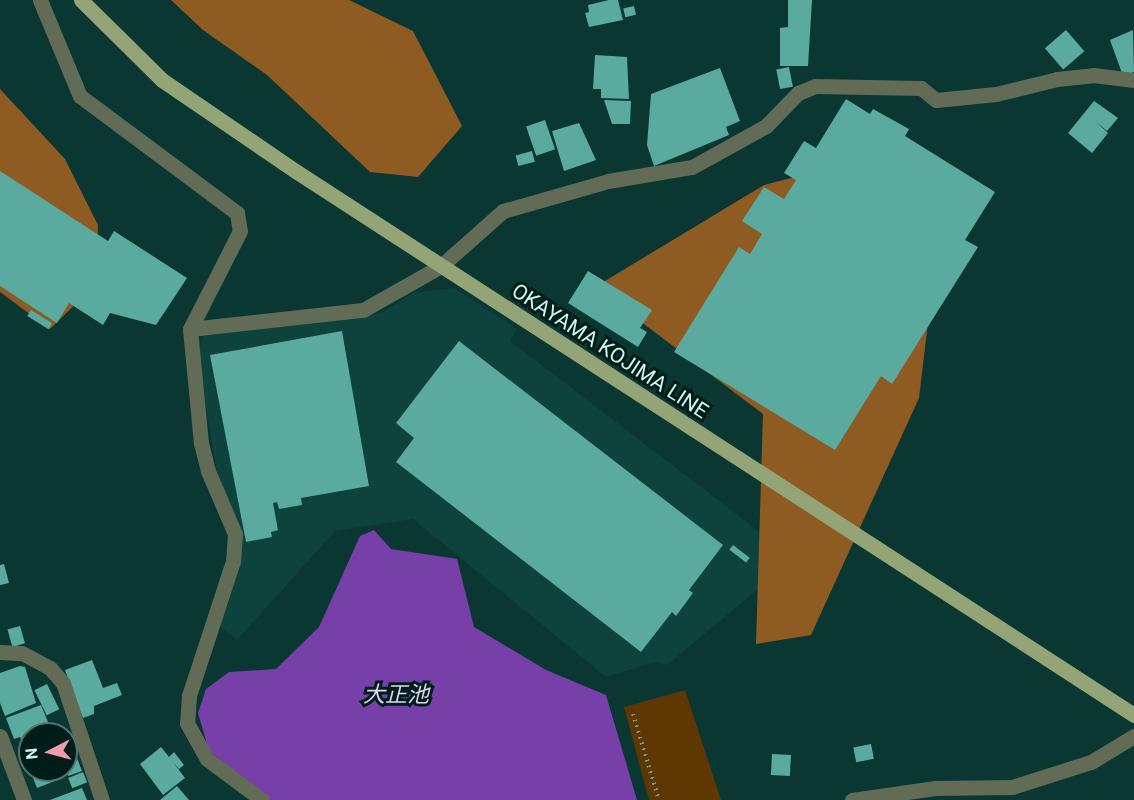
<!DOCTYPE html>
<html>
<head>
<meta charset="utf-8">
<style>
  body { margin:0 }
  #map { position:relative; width:1134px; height:800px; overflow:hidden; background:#0b3733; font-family:Roboto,"Noto Sans JP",sans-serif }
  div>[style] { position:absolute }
  .built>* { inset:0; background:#0d423d }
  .green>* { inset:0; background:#5f3703 }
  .forest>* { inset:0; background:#8e5b22 }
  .water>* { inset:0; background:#7640a8 }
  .building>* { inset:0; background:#5baaa0; transform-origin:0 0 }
  .path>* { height:4px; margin-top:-2px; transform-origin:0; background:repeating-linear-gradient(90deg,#729b95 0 1.5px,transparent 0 6px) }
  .street>* { height:15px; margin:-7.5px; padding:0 7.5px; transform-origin:7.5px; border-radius:7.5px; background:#626b55 }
  .primary>* { height:15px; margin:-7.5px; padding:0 7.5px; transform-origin:7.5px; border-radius:7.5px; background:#93a577 }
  span { translate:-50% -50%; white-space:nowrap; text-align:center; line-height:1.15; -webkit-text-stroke:6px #001d1a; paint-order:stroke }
  .street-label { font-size:21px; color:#d0f6f0 }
  .water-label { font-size:22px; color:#dfd4ef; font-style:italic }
  .north { position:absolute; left:18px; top:722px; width:60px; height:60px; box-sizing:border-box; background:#001d1a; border:2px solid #537470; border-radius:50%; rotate:264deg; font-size:16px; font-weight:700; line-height:24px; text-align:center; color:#d0f6f0 }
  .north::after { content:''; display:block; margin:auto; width:21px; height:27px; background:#f29aae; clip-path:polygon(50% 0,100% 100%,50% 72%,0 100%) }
</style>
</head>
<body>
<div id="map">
  <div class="built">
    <i style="clip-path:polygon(454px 288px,517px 329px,510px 341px,790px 555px,757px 590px,667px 665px,655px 662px,606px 677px,413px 519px,335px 531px,237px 640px,218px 625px,230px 548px,197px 354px,204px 335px,354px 319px,381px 313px,413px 293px)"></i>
  </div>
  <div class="green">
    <i style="clip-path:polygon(685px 690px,721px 800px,649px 800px,624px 707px)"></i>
  </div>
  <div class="forest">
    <i style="clip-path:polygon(171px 0,349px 0,413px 31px,462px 126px,418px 177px,370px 172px,267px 75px,203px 30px)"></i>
    <i style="clip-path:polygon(0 89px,65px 159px,98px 225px,97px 283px,50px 329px,0 292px)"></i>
    <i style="clip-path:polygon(869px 158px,940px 222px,919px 398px,811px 635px,756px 644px,763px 414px,595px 287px,764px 185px)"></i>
  </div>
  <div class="water">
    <i style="clip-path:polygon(374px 530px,391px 549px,457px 559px,474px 627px,546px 670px,606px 695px,637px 800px,271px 800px,209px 751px,198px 713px,206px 689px,229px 672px,276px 669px,319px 627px,360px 536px)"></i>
  </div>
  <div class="building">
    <i style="clip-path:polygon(609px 0,618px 0,623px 20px,589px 27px,585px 13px,589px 12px,588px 5px)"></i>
    <i style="clip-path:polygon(788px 0,812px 0,808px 66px,780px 66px,780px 28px,788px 27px)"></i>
    <i style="left:634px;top:6px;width:9px;height:11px;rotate:77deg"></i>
    <i style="left:1066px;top:30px;width:28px;height:28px;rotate:49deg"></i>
    <i style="clip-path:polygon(1133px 30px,1134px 72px,1123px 76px,1110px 40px)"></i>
    <i style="clip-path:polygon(595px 55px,627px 57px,629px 99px,601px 98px,601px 89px,593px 89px)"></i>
    <i style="left:789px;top:67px;width:20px;height:13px;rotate:79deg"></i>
    <i style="clip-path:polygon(720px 68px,740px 121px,726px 127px,729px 135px,654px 166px,647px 145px,651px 94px)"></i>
    <i style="clip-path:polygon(846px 99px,870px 114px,873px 109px,909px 129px,905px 136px,995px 192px,965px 240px,978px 247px,892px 384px,881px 376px,835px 450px,674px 352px,739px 247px,750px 254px,762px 234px,742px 221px,764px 187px,784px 199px,796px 180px,784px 173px,804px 141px,816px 148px)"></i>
    <i style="clip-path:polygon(604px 100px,631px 101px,630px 124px,612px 124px)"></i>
    <i style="clip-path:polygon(1094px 101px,1118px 118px,1107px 131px,1095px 121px,1108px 133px,1092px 153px,1068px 133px)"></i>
    <i style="left:545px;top:120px;width:31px;height:20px;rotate:71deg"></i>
    <i style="clip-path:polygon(579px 123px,596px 160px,564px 171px,552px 131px)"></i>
    <i style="left:532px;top:151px;width:11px;height:17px;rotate:75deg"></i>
    <i style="clip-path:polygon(0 171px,108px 241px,114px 231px,187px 278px,156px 325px,110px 313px,103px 325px,69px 303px,57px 323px,0 286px)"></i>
    <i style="clip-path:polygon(588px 271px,652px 310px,640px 328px,647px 332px,638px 347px,568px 303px)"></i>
    <i style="left:31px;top:310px;width:25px;height:7px;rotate:32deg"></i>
    <i style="clip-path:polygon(342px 331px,369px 486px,301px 498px,302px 505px,279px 509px,277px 502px,273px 503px,278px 530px,271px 532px,272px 537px,246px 542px,210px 355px)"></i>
    <i style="clip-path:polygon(459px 341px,723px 545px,689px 590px,693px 593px,676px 616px,672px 612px,641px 652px,396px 462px,414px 438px,396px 423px)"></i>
    <i style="left:733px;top:545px;width:21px;height:6px;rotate:37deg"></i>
    <i style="clip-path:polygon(4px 564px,9px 583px,0 585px,0 565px)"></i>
    <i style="left:20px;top:626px;width:18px;height:13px;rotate:74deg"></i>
    <i style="clip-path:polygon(92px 660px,103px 688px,117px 683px,122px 695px,94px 706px,94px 714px,83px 718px,65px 670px)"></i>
    <i style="clip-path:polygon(20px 666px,25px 667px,36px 703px,5px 716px,0 703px,0 673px)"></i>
    <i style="left:47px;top:684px;width:28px;height:14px;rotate:64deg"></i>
    <i style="clip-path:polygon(41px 705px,53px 734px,30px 734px,27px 755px,20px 737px,14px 739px,6px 718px)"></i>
    <i style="left:871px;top:744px;width:15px;height:18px;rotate:79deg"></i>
    <i style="clip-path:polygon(161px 747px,169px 757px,174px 752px,184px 765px,179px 769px,173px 762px,185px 778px,163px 795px,140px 764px)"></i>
    <i style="left:772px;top:754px;width:19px;height:21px;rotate:3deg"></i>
    <i style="clip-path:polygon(77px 758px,82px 771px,68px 776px,66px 762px)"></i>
    <i style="clip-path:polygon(30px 770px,56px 770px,60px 779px,37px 788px)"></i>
    <i style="left:83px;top:772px;width:11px;height:16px;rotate:68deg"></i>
    <i style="clip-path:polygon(177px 786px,189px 800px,160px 800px)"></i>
    <i style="clip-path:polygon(82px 788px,87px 800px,50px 800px)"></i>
  </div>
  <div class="path">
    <i style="left:633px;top:714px;width:90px;rotate:73.2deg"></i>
  </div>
  <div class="street">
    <i style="left:40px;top:0;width:104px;rotate:67.4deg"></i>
    <i style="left:80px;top:96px;width:196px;rotate:36.7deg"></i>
    <i style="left:237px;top:213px;width:18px;rotate:81deg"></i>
    <i style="left:240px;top:231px;width:110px;rotate:117deg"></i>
    <i style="left:190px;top:329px;width:115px;rotate:84.5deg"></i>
    <i style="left:201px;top:443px;width:29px;rotate:76deg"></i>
    <i style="left:208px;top:471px;width:69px;rotate:66.8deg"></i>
    <i style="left:235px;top:534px;width:27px;rotate:94deg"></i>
    <i style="left:233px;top:561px;width:142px;rotate:108.1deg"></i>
    <i style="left:189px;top:696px;width:27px;rotate:94deg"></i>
    <i style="left:187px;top:723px;width:41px;rotate:60.9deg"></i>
    <i style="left:207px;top:759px;width:69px;rotate:36.7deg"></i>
    <i style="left:190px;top:329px;width:174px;rotate:-6.3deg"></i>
    <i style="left:363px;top:310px;width:90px;rotate:-29.4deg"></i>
    <i style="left:441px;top:266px;width:83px;rotate:-41.6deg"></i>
    <i style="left:503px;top:211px;width:109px;rotate:-15.9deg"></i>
    <i style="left:608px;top:181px;width:85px;rotate:-9.5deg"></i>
    <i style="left:692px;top:167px;width:85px;rotate:-29deg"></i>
    <i style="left:766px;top:126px;width:46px;rotate:-45.9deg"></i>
    <i style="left:798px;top:93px;width:18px;rotate:-22deg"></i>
    <i style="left:815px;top:86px;width:106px;rotate:1.1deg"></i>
    <i style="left:921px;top:88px;width:19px;rotate:39deg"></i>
    <i style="left:936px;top:100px;width:60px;rotate:-5.7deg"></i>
    <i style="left:996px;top:94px;width:63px;rotate:-13.8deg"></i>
    <i style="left:1057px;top:79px;width:36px;rotate:-6deg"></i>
    <i style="left:1093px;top:75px;width:41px;rotate:7deg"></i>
    <i style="left:0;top:652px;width:22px;rotate:3deg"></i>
    <i style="left:22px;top:653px;width:32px;rotate:28deg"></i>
    <i style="left:50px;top:668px;width:20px;rotate:49deg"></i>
    <i style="left:63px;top:683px;width:123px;rotate:71.6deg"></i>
    <i style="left:0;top:736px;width:68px;rotate:69.4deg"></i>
    <i style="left:852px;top:800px;width:84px;rotate:-8.2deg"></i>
    <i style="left:935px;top:788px;width:77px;rotate:-0.7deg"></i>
    <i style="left:1012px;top:787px;width:83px;rotate:-17.6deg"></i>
    <i style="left:1091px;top:762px;width:50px;rotate:-31.2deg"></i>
  </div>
  <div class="primary">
    <i style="left:81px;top:0;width:114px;rotate:44.6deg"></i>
    <i style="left:162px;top:80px;width:163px;rotate:34.3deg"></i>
    <i style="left:297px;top:172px;width:998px;rotate:32.97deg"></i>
  </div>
  <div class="street-label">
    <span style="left:610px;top:351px;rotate:33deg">OKAYAMA KOJIMA LINE</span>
  </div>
  <div class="water-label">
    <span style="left:396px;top:695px">大正池</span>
  </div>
  <div class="north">N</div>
</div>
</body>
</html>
